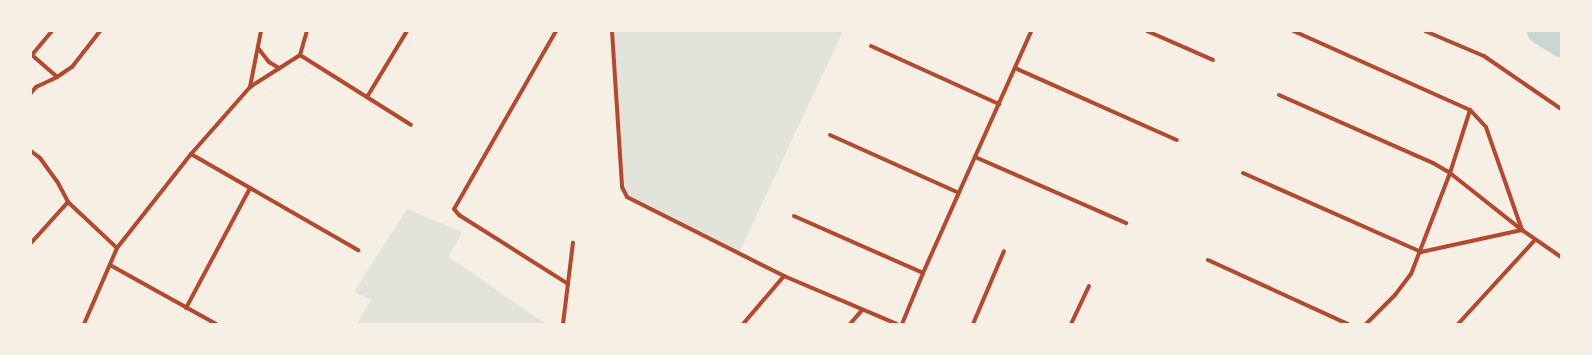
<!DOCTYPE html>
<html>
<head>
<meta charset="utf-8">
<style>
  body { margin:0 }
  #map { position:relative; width:1592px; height:355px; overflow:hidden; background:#f6efe4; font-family:"PT Sans",sans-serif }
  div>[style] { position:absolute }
  .green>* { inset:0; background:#e2e4dc }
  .river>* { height:26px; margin:-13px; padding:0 13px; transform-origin:13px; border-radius:13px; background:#c9d6d2 }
  .minor>* { height:4px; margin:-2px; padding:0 2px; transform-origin:2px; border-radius:2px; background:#b5482f }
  span { translate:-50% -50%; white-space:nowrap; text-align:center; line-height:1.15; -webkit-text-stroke:4px #f6efe4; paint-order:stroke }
  .frame { position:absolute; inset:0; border:32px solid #f6efe4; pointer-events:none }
</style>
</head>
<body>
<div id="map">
  <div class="green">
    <i style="clip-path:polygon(612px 31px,843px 31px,739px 253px,627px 197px,622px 187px)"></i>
    <i style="clip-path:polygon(407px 209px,462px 232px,449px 257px,546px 324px,357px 324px,371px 300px,354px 292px)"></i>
  </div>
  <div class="river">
    <i style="left:1540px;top:31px;width:25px;rotate:32deg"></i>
  </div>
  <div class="minor">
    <i style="left:556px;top:31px;width:205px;rotate:119.8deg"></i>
    <i style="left:454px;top:209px;width:8px;rotate:50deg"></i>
    <i style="left:459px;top:215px;width:129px;rotate:32.3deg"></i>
    <i style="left:612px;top:31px;width:156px;rotate:86.3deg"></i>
    <i style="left:622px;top:187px;width:11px;rotate:63deg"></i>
    <i style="left:627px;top:197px;width:176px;rotate:26.7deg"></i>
    <i style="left:784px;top:276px;width:123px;rotate:23deg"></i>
    <i style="left:1147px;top:31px;width:72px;rotate:23.7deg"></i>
    <i style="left:1425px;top:31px;width:64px;rotate:23deg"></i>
    <i style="left:1484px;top:56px;width:93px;rotate:34.5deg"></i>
    <i style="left:871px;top:46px;width:141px;rotate:24.4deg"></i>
    <i style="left:258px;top:48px;width:18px;rotate:52deg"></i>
    <i style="left:269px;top:62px;width:12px;rotate:31deg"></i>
    <i style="left:32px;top:55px;width:33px;rotate:41deg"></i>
    <i style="left:300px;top:55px;width:131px;rotate:32.2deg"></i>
    <i style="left:31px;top:56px;width:33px;rotate:-50deg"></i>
    <i style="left:1015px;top:68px;width:177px;rotate:24deg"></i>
    <i style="left:250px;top:87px;width:57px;rotate:-78.9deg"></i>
    <i style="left:31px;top:93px;width:8px;rotate:-50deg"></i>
    <i style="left:36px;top:87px;width:23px;rotate:-25deg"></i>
    <i style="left:57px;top:77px;width:18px;rotate:-34deg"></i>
    <i style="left:72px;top:67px;width:46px;rotate:-52.1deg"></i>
    <i style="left:1279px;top:95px;width:168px;rotate:23.8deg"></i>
    <i style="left:1433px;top:163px;width:20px;rotate:30deg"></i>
    <i style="left:1450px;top:173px;width:92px;rotate:38.4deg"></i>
    <i style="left:1522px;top:230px;width:47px;rotate:34.7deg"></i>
    <i style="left:367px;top:97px;width:77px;rotate:-58.8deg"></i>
    <i style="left:830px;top:135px;width:141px;rotate:24.2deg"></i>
    <i style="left:31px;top:151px;width:11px;rotate:38deg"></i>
    <i style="left:40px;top:158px;width:29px;rotate:54deg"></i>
    <i style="left:57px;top:181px;width:24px;rotate:62deg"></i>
    <i style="left:68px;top:202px;width:67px;rotate:43.2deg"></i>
    <i style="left:191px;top:154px;width:193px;rotate:29.9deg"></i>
    <i style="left:975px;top:157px;width:165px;rotate:23.6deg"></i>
    <i style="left:1243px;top:173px;width:195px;rotate:23.9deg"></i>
    <i style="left:1421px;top:252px;width:103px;rotate:-12.3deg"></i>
    <i style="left:1522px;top:230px;width:109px;rotate:-109.3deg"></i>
    <i style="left:1486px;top:127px;width:23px;rotate:-133deg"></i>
    <i style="left:1470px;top:110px;width:194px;rotate:-155.9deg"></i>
    <i style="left:794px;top:216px;width:141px;rotate:23.8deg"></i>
    <i style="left:31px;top:243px;width:55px;rotate:-47.9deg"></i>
    <i style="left:1208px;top:260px;width:154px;rotate:24.6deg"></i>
    <i style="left:110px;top:265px;width:121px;rotate:29.1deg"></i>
    <i style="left:186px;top:308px;width:136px;rotate:-61.9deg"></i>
    <i style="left:84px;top:324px;width:83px;rotate:-66.5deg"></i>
    <i style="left:117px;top:248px;width:120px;rotate:-51.8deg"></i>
    <i style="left:191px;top:154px;width:89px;rotate:-48.6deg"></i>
    <i style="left:250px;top:87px;width:59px;rotate:-32.6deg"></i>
    <i style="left:300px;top:55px;width:25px;rotate:-74deg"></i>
    <i style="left:563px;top:324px;width:82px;rotate:-83deg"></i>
    <i style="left:743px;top:324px;width:63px;rotate:-49.5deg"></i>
    <i style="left:850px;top:324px;width:18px;rotate:-49deg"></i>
    <i style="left:902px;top:324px;width:55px;rotate:-67.6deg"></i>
    <i style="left:923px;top:273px;width:265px;rotate:-65.9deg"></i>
    <i style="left:973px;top:324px;width:79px;rotate:-67deg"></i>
    <i style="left:1071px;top:324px;width:42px;rotate:-64.7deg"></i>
    <i style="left:1366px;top:324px;width:41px;rotate:-45deg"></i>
    <i style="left:1395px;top:295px;width:26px;rotate:-53deg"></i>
    <i style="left:1411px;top:274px;width:108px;rotate:-68.9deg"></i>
    <i style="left:1450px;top:173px;width:66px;rotate:-72.4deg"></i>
    <i style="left:1458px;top:324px;width:114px;rotate:-47.5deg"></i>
  </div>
  <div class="frame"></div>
</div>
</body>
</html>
